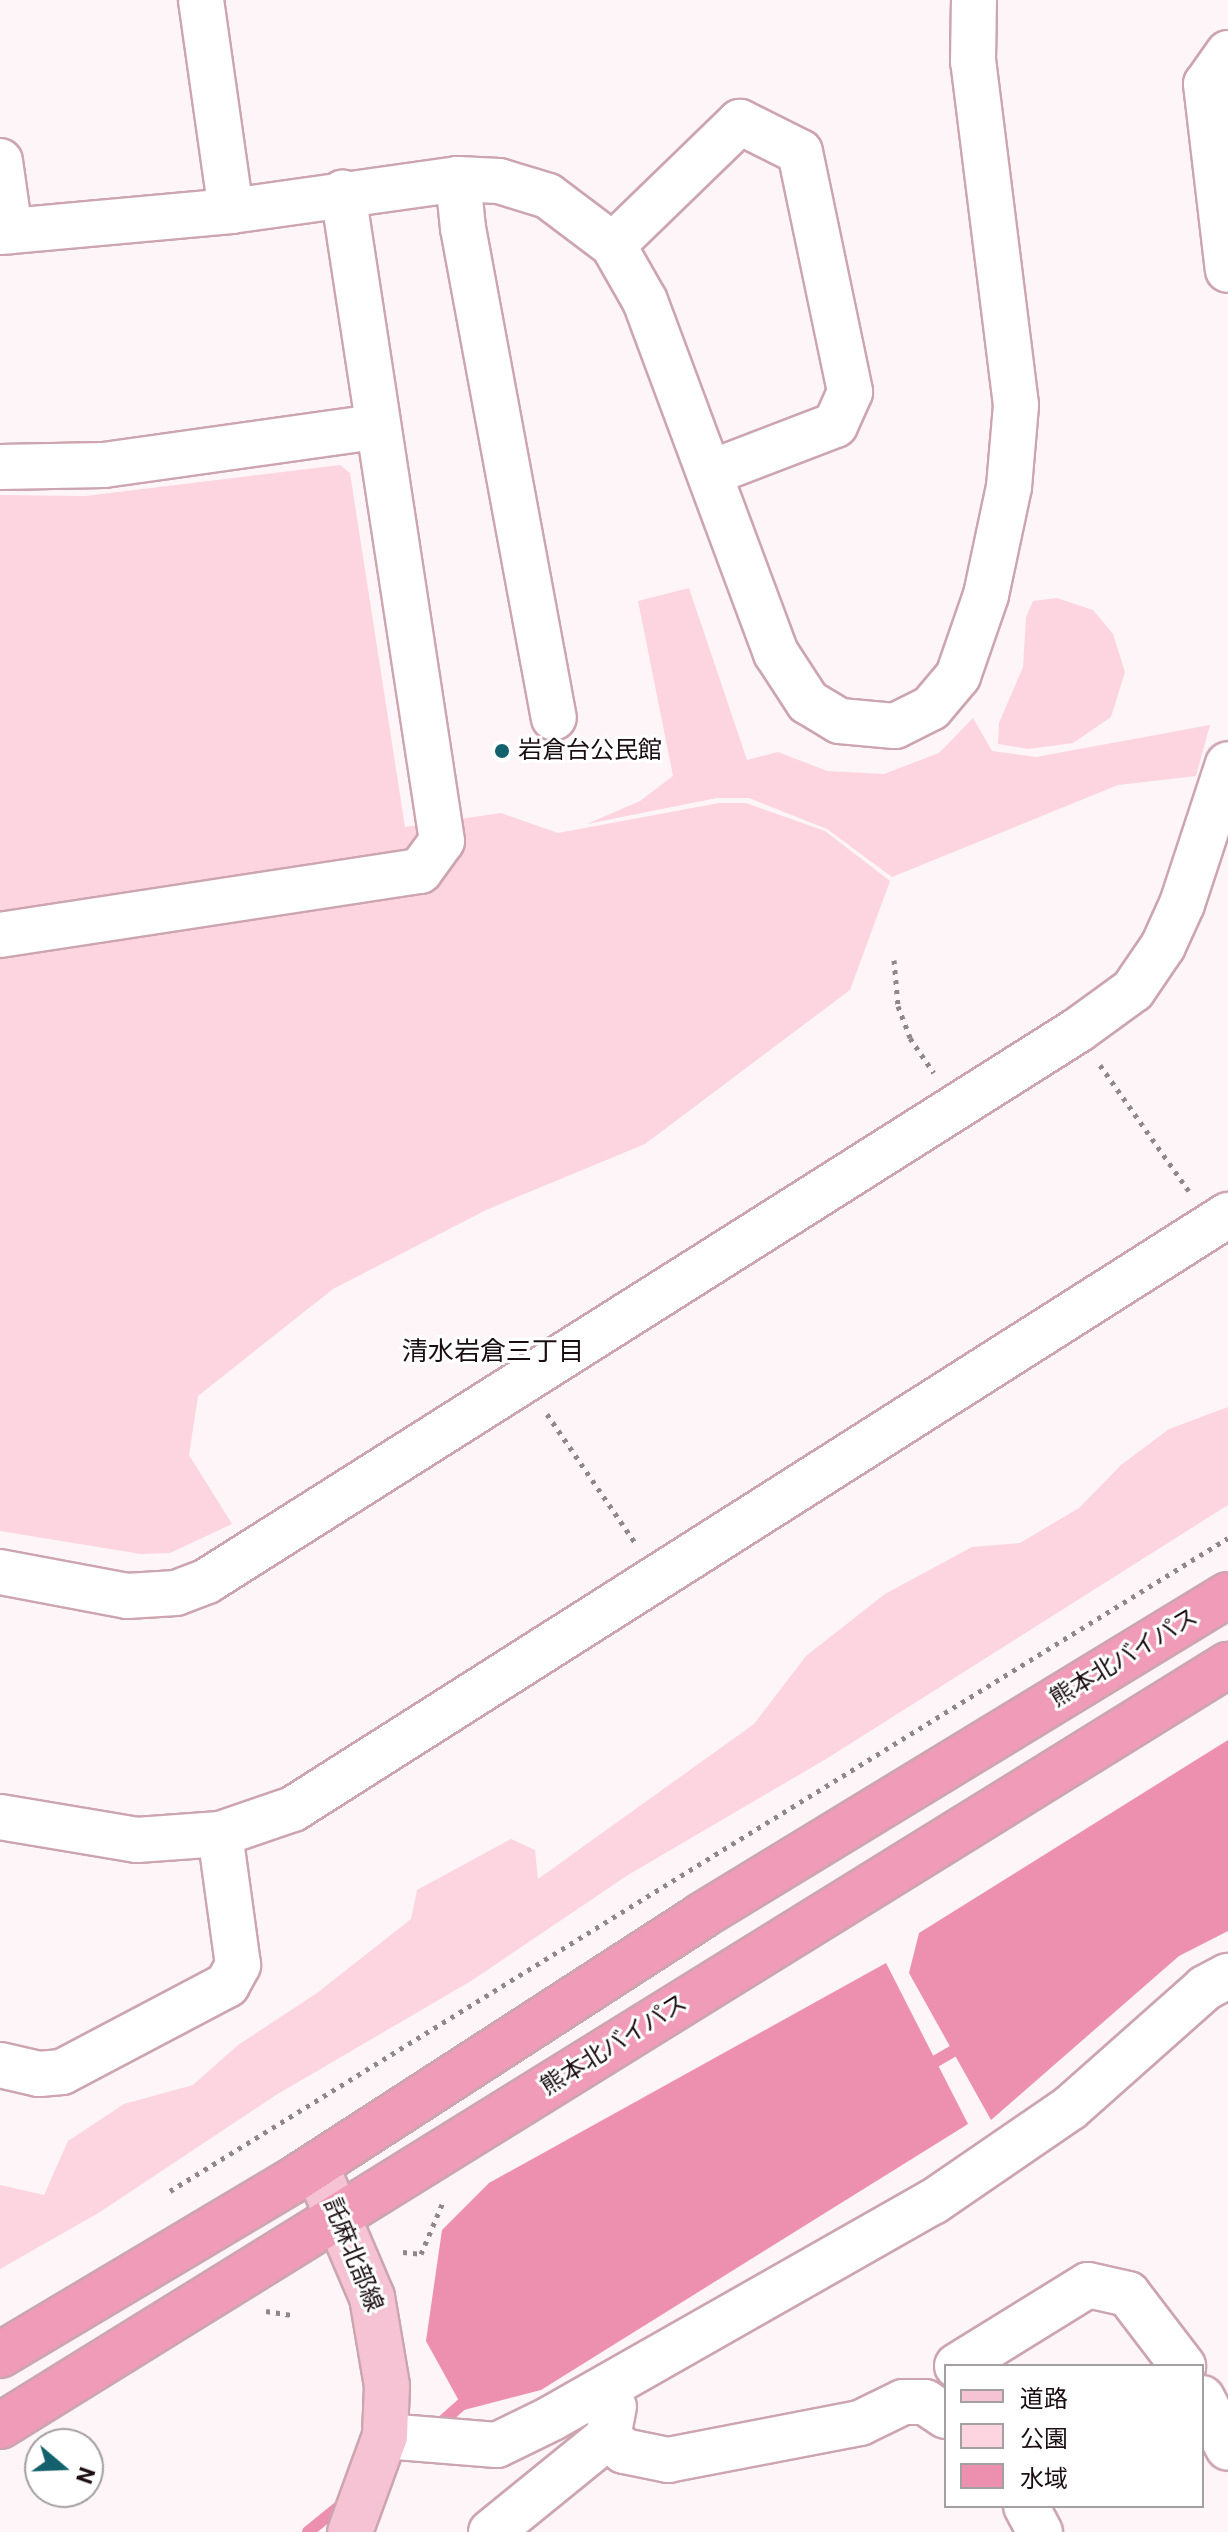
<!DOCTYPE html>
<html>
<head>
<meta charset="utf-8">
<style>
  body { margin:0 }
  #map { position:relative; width:1228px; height:2532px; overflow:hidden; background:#fdf5f7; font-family:Roboto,"Noto Sans JP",sans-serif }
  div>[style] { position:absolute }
  .green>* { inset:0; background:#fdd5e0 }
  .water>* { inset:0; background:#ed8fae }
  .stream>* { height:12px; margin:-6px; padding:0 6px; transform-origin:6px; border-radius:6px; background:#ed8fae }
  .path>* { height:5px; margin-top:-2.5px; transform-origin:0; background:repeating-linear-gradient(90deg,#91878a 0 4px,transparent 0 10px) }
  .roads { filter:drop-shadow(2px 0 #cca5b1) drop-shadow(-2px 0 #cca5b1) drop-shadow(0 2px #cca5b1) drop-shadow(0 -2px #cca5b1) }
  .minor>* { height:44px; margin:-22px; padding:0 22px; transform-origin:22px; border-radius:22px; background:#fff }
  .major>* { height:44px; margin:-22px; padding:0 22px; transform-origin:22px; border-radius:22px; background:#f6c3d4 }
  .highway>* { height:44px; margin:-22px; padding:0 22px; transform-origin:22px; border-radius:22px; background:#f09bb7 }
  .dots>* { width:22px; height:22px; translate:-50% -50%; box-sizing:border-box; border:4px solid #fff; border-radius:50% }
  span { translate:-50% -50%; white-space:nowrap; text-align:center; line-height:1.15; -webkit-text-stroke:6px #fff; paint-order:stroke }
  .poi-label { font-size:24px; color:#1b0e12 }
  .left { translate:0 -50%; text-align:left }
  .street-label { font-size:24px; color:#1b0e12 }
  .neighbourhood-label { font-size:26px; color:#1b0e12 }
  .legend { position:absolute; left:944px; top:2364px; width:260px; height:144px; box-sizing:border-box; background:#fff; border:2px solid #a49fa0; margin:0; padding:10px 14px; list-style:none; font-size:24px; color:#1b0e12 }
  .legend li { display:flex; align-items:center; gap:16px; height:40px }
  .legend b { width:40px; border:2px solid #a49fa0 }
  .north { position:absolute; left:24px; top:2428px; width:80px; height:80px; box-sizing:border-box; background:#fff; border:2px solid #a49fa0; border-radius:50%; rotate:109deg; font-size:22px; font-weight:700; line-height:32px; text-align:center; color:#1b0e12 }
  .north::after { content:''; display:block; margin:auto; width:28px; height:36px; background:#13616c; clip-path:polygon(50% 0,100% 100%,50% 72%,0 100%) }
</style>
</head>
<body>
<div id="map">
  <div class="green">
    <i style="clip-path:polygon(340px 465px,350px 473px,405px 827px,501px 813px,558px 833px,719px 803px,746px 803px,825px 831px,890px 881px,850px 990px,645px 1144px,486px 1210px,333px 1289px,198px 1396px,189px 1455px,232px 1524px,170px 1553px,141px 1554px,0 1531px,0 495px,85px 496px)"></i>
    <i style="clip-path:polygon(689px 588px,747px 760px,778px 752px,827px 771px,884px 774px,939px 753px,973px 718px,992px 751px,1036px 757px,1210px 725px,1196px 776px,1118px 785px,892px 877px,827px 829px,749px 798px,717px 798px,587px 824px,640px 801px,673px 776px,638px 601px)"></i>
    <i style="clip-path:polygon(1057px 598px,1093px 610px,1113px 634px,1125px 672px,1111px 717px,1073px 743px,1028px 749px,998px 744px,999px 723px,1023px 667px,1026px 617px,1033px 601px)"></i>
    <i style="clip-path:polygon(1228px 1407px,1228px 1505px,826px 1759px,628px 1875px,471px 1981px,276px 2095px,100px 2212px,0 2269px,0 2185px,44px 2195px,68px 2141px,124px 2104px,193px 2085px,238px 2045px,317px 1993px,411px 1919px,417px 1890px,511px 1839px,535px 1850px,538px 1879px,754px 1724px,806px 1656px,885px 1594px,972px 1547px,1020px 1543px,1079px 1508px,1121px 1465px,1169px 1429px)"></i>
  </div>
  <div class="water">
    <i style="clip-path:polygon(1228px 1740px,1228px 1931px,1179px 1956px,991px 2120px,909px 1973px,919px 1933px)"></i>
    <i style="clip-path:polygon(886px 1963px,968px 2124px,541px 2390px,464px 2410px,426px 2341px,442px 2230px,489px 2183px)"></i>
  </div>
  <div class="stream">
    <i style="left:924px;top:2068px;width:50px;rotate:-30.2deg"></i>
    <i style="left:434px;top:2429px;width:50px;rotate:-41.7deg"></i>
    <i style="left:308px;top:2532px;width:49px;rotate:-39.2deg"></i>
  </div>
  <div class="path">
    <i style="left:894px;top:960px;width:46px;rotate:85deg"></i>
    <i style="left:898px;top:1006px;width:34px;rotate:69deg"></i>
    <i style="left:910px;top:1038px;width:42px;rotate:55.6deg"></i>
    <i style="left:1100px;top:1065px;width:154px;rotate:54.8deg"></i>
    <i style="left:547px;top:1414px;width:158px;rotate:55.6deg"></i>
    <i style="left:170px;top:2191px;width:1243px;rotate:-31.68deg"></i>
    <i style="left:403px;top:2252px;width:18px;rotate:6deg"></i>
    <i style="left:421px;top:2254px;width:56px;rotate:-67.1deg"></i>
    <i style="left:266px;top:2311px;width:26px;rotate:9deg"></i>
  </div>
  <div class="roads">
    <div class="minor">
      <i style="left:201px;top:0;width:213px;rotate:81.9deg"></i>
      <i style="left:1228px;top:53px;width:38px;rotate:125deg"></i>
      <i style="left:1206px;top:84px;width:187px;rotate:83.3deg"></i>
      <i style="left:0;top:161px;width:71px;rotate:81.9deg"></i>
      <i style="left:458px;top:179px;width:49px;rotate:84.2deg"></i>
      <i style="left:463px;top:228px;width:498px;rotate:79.5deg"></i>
      <i style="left:0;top:232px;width:232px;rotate:-5.2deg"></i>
      <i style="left:231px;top:211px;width:229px;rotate:-8deg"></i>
      <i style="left:458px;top:179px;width:41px;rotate:2.8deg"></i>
      <i style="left:499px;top:181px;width:51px;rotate:17deg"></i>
      <i style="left:548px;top:196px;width:81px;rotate:37deg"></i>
      <i style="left:613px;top:245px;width:64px;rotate:60.3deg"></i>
      <i style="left:645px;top:301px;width:376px;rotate:69.6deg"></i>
      <i style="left:776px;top:653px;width:59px;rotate:56.9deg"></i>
      <i style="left:808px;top:702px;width:37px;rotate:31deg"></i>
      <i style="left:840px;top:721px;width:55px;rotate:5.2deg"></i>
      <i style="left:895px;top:726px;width:40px;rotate:-26.6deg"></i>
      <i style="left:931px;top:708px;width:42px;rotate:-49.8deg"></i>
      <i style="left:958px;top:676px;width:86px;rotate:-70.9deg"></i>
      <i style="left:986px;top:595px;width:110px;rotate:-78deg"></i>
      <i style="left:1009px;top:487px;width:82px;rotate:-85.1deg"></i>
      <i style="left:1016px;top:405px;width:346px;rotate:-97.1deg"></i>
      <i style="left:973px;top:62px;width:62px;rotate:-89.1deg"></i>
      <i style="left:613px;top:245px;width:177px;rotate:-44.1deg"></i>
      <i style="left:740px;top:122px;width:67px;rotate:26.6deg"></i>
      <i style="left:800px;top:152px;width:245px;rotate:78.2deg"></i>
      <i style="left:850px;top:392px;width:36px;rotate:114deg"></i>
      <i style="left:835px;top:425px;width:134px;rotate:159deg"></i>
      <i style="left:0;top:467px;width:104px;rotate:-1.1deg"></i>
      <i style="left:104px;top:465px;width:275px;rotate:-8deg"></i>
      <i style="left:0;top:935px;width:425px;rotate:-8.7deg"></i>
      <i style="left:420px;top:871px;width:37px;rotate:-54deg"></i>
      <i style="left:442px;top:841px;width:656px;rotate:-98.69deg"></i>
      <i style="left:0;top:1572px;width:129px;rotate:10.7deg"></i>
      <i style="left:127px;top:1596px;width:49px;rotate:-3.5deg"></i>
      <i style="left:176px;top:1593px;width:33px;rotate:-21deg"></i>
      <i style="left:207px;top:1581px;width:1031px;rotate:-32.32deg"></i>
      <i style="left:1078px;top:1030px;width:68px;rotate:-36deg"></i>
      <i style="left:1133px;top:990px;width:53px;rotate:-55.7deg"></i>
      <i style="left:1163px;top:946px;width:46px;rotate:-65.7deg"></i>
      <i style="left:1182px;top:904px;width:147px;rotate:-71.8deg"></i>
      <i style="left:0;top:1817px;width:139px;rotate:9.5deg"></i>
      <i style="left:137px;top:1840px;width:83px;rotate:-4.1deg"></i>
      <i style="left:220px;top:1834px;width:77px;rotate:-18.9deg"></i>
      <i style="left:293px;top:1809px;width:1108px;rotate:-32.43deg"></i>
      <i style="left:0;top:2065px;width:40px;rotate:13deg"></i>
      <i style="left:39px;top:2074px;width:23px;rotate:-5deg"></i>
      <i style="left:62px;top:2072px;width:187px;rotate:-27.8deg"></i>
      <i style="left:227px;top:1985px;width:23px;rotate:-61deg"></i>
      <i style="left:238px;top:1965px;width:132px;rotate:-97.8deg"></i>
      <i style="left:957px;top:2366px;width:154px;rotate:-31.7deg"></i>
      <i style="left:1088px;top:2285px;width:41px;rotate:12.7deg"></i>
      <i style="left:1128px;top:2294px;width:91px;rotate:52.6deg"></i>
      <i style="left:1202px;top:2398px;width:56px;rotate:62.5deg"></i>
      <i style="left:385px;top:2436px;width:112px;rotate:4.6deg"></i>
      <i style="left:497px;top:2445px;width:61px;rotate:-26.1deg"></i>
      <i style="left:552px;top:2418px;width:438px;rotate:-29.6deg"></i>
      <i style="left:933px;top:2202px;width:166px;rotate:-34.5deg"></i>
      <i style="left:1070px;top:2108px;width:181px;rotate:-41.6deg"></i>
      <i style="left:1205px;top:1988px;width:26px;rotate:-28deg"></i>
      <i style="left:608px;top:2437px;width:21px;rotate:41deg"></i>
      <i style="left:624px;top:2451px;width:45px;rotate:11.6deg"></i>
      <i style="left:668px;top:2460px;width:196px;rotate:-10.9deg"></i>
      <i style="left:860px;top:2423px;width:48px;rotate:-26deg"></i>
      <i style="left:903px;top:2402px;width:22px"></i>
      <i style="left:925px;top:2402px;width:25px;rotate:34deg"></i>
      <i style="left:1026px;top:2506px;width:30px;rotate:62deg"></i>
      <i style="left:491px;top:2532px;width:151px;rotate:-39.1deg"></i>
      <i style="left:608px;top:2437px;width:31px;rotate:-79deg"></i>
    </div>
    <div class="major">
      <i style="left:316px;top:2166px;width:142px;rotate:66.9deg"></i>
      <i style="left:372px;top:2297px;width:90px;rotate:80.4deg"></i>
      <i style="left:387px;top:2386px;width:50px;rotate:92.3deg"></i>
      <i style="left:385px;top:2436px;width:102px;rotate:110deg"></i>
    </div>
    <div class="highway">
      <i style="left:0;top:2355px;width:340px;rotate:-30.8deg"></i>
      <i style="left:292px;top:2181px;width:487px;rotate:-32.9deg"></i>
      <i style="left:701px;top:1916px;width:617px;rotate:-31.35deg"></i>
      <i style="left:0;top:2426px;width:1445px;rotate:-31.79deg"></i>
    </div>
  </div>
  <div class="dots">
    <i style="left:502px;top:751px;background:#13616c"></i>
  </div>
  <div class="poi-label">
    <span class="left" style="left:518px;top:751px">岩倉台公民館</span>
  </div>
  <div class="street-label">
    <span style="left:1124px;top:1658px;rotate:-31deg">熊本北バイパス</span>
    <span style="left:614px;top:2045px;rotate:-32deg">熊本北バイパス</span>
    <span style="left:353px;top:2255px;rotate:68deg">託麻北部線</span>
  </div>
  <div class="neighbourhood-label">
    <span style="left:493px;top:1352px">清水岩倉三丁目</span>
  </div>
  <ul class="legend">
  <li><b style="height:10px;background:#f6c3d4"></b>道路</li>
  <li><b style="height:22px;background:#fdd5e0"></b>公園</li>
  <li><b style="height:22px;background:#ed8fae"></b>水域</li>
  </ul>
  <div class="north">N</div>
</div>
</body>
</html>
